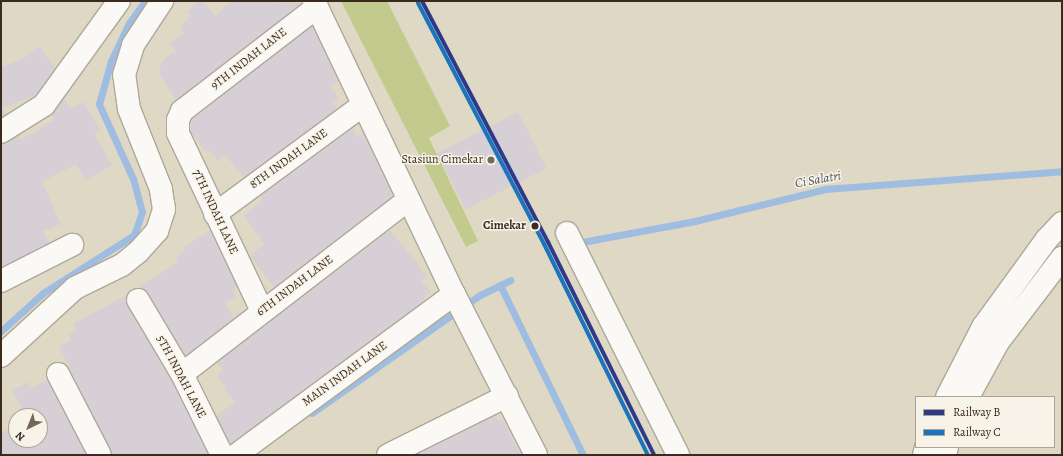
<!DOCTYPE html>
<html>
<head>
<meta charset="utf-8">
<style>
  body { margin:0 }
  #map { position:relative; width:1063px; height:456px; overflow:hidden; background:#dfd8c4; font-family:Alegreya,serif }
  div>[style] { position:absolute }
  .green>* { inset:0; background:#c2ca8e }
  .stream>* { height:7px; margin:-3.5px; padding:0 3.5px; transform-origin:3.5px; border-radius:3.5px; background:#9fbde1 }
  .building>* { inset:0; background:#d6cfd5; transform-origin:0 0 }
  .roads { filter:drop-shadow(1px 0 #aea89a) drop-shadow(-1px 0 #aea89a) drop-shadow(0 1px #aea89a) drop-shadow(0 -1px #aea89a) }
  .minor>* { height:22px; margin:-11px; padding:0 11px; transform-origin:11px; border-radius:11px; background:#faf9f6 }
  .rail-1>* { height:4px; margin:-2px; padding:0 2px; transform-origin:2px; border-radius:2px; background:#2d398b }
  .rail-2>* { height:4px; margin:-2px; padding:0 2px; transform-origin:2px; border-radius:2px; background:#1c75bc }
  .dots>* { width:11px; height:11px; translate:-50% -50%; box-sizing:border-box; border:2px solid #f7f3e8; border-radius:50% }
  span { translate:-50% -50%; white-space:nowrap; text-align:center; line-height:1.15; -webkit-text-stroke:3px #f7f3e8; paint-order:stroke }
  .street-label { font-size:12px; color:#3b2a1e }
  .poi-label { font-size:12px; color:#3b2a1e }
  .right { translate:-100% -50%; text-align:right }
  .stop-label { font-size:12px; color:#3b2a1e; font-weight:700 }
  .water-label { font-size:13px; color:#51535c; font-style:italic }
  .frame { position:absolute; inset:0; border:2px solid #3b2a1e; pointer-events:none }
  .legend { position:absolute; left:915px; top:396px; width:140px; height:52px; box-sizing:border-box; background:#f7f3e8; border:1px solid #aca397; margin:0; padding:5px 7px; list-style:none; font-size:12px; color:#3b2a1e }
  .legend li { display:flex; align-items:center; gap:8px; height:20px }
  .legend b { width:20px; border:1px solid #aca397 }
  .north { position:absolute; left:8px; top:408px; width:40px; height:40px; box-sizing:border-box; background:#f7f3e8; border:1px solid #aca397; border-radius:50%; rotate:223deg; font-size:11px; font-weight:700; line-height:16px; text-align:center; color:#3b2a1e }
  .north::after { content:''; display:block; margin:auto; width:14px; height:18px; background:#746758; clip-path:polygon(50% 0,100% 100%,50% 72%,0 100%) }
</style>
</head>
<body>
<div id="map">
  <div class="green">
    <i style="clip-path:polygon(341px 1px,387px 1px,450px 126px,429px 138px,478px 241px,466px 247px)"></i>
  </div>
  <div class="stream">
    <i style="left:582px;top:242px;width:115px;rotate:-10.5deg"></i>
    <i style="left:695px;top:221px;width:134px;rotate:-13.8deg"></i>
    <i style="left:825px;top:189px;width:238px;rotate:-4.3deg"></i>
    <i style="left:500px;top:285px;width:189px;rotate:64deg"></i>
    <i style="left:1px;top:331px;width:57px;rotate:-42.1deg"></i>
    <i style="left:43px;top:293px;width:108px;rotate:-32.5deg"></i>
    <i style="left:134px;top:235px;width:24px;rotate:-71deg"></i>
    <i style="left:142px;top:212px;width:34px;rotate:-105deg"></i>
    <i style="left:133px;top:179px;width:82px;rotate:-114.4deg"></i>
    <i style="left:99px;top:104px;width:45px;rotate:-74.4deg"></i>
    <i style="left:111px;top:61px;width:42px;rotate:-64.7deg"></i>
    <i style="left:129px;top:23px;width:27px;rotate:-54deg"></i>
    <i style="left:312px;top:413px;width:205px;rotate:-35.1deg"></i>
    <i style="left:480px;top:295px;width:34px;rotate:-26deg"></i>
  </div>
  <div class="building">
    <i style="clip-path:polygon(198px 1px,202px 1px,216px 16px,232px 1px,302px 3px,176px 100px,159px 74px,162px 61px,176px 51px,170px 43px,184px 32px,180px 27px,191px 16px,187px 12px)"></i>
    <i style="clip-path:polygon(312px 26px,338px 81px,330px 87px,339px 99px,333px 103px,337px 109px,244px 177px,225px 155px,218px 161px,209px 150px,206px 153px,190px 130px,192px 119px)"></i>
    <i style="clip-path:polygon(39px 46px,55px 68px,36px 95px,2px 108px,6px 114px,1px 117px,1px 67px,24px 58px)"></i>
    <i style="clip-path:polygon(64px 99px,71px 109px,84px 102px,100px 130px,94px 134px,112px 165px,86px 180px,76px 164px,42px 182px,61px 224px,43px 231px,49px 243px,1px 267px,1px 144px,18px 136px,21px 140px,54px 120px,51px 115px)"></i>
    <i style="left:518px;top:112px;width:63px;height:91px;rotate:63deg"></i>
    <i style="clip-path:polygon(352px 129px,358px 137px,363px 133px,393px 196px,274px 287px,250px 256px,264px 244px,244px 215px,261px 202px,261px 196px)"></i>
    <i style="clip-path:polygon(390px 230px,427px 276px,421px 281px,431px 292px,424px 298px,426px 299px,230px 444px,217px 416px,235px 402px,223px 389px,226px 387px,217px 376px,224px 370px,217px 363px)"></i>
    <i style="clip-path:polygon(210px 231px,237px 287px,233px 291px,236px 297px,225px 303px,234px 318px,186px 356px,149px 294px,139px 286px,179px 262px,176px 257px,186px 250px,184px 247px)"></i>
    <i style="clip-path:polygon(127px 295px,127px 306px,171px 380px,208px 455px,112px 455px,59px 346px,71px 340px,69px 335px,77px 330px,73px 324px)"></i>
    <i style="clip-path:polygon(47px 380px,86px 455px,1px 455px,1px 433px,12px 427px,10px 425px,16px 422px,16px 440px,40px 440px,40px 416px,26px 416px,12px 391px,28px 382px,32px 388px)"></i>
    <i style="clip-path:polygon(495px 416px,498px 421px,502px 419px,521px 455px,416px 455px)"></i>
  </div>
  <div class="roads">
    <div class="minor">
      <i style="left:314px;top:1px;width:325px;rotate:64.5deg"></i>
      <i style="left:1px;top:132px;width:51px;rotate:-32.1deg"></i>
      <i style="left:44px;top:105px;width:128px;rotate:-54.2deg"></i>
      <i style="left:215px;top:214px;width:184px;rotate:-36.4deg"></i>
      <i style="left:567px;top:233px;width:248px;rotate:63.4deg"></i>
      <i style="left:1px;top:281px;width:80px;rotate:-26.9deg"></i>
      <i style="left:138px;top:300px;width:86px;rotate:59.3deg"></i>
      <i style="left:182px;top:374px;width:90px;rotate:63.7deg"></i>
      <i style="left:262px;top:311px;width:197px;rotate:-115.3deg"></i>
      <i style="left:178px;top:133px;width:13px;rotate:-90deg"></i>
      <i style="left:178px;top:120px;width:10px;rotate:-66deg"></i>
      <i style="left:182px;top:111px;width:170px;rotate:-37.6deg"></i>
      <i style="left:1px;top:356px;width:100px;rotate:-42.6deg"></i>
      <i style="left:75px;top:288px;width:52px;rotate:-26.1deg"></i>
      <i style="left:122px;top:265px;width:22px;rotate:-39deg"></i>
      <i style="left:139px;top:251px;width:27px;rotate:-48deg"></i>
      <i style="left:157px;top:231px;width:23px;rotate:-72deg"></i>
      <i style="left:164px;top:209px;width:20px;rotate:-99deg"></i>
      <i style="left:161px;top:189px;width:86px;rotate:-111.8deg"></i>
      <i style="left:129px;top:109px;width:34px;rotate:-98deg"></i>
      <i style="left:124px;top:75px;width:31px;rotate:-73deg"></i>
      <i style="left:133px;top:45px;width:53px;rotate:-56.6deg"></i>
      <i style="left:58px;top:374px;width:91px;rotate:62.6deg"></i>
      <i style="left:182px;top:374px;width:285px;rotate:-37.6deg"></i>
      <i style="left:947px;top:397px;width:79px;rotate:-62.8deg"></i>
      <i style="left:983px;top:327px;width:109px;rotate:-54deg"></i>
      <i style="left:1047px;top:239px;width:22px;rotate:-47deg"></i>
      <i style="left:968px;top:397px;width:63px;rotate:-61.4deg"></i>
      <i style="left:998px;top:342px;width:106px;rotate:-52.7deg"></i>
      <i style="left:236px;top:455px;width:271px;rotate:-36.4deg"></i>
      <i style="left:454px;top:294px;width:181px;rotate:63deg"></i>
      <i style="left:388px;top:455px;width:133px;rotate:-26.4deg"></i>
      <i style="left:924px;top:455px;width:8px;rotate:-76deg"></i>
      <i style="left:945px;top:455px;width:8px;rotate:-76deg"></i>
    </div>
  </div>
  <div class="rail-1">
    <i style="left:422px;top:1px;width:272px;rotate:62.4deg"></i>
    <i style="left:548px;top:242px;width:238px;rotate:63.5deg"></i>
  </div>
  <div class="rail-2">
    <i style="left:418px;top:3px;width:272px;rotate:62.4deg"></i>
    <i style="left:544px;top:244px;width:235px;rotate:63.8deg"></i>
  </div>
  <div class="dots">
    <i style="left:491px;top:160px;background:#746758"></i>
    <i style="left:535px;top:226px;background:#3b2a1e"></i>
  </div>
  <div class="street-label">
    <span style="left:249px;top:59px;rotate:-38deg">9TH INDAH LANE</span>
    <span style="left:289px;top:159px;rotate:-36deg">8TH INDAH LANE</span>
    <span style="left:215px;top:212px;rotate:65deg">7TH INDAH LANE</span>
    <span style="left:295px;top:286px;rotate:-37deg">6TH INDAH LANE</span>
    <span style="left:345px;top:374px;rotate:-36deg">MAIN INDAH LANE</span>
    <span style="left:181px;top:377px;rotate:62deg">5TH INDAH LANE</span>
  </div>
  <div class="poi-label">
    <span class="right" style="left:483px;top:160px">Stasiun Cimekar</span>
  </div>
  <div class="stop-label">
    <span class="right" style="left:526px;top:226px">Cimekar</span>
  </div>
  <div class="water-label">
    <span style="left:818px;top:180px;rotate:-10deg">Ci Salatri</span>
  </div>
  <div class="frame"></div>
  <ul class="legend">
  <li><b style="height:5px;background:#2d398b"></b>Railway B</li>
  <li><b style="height:5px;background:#1c75bc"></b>Railway C</li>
  </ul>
  <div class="north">N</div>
</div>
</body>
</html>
